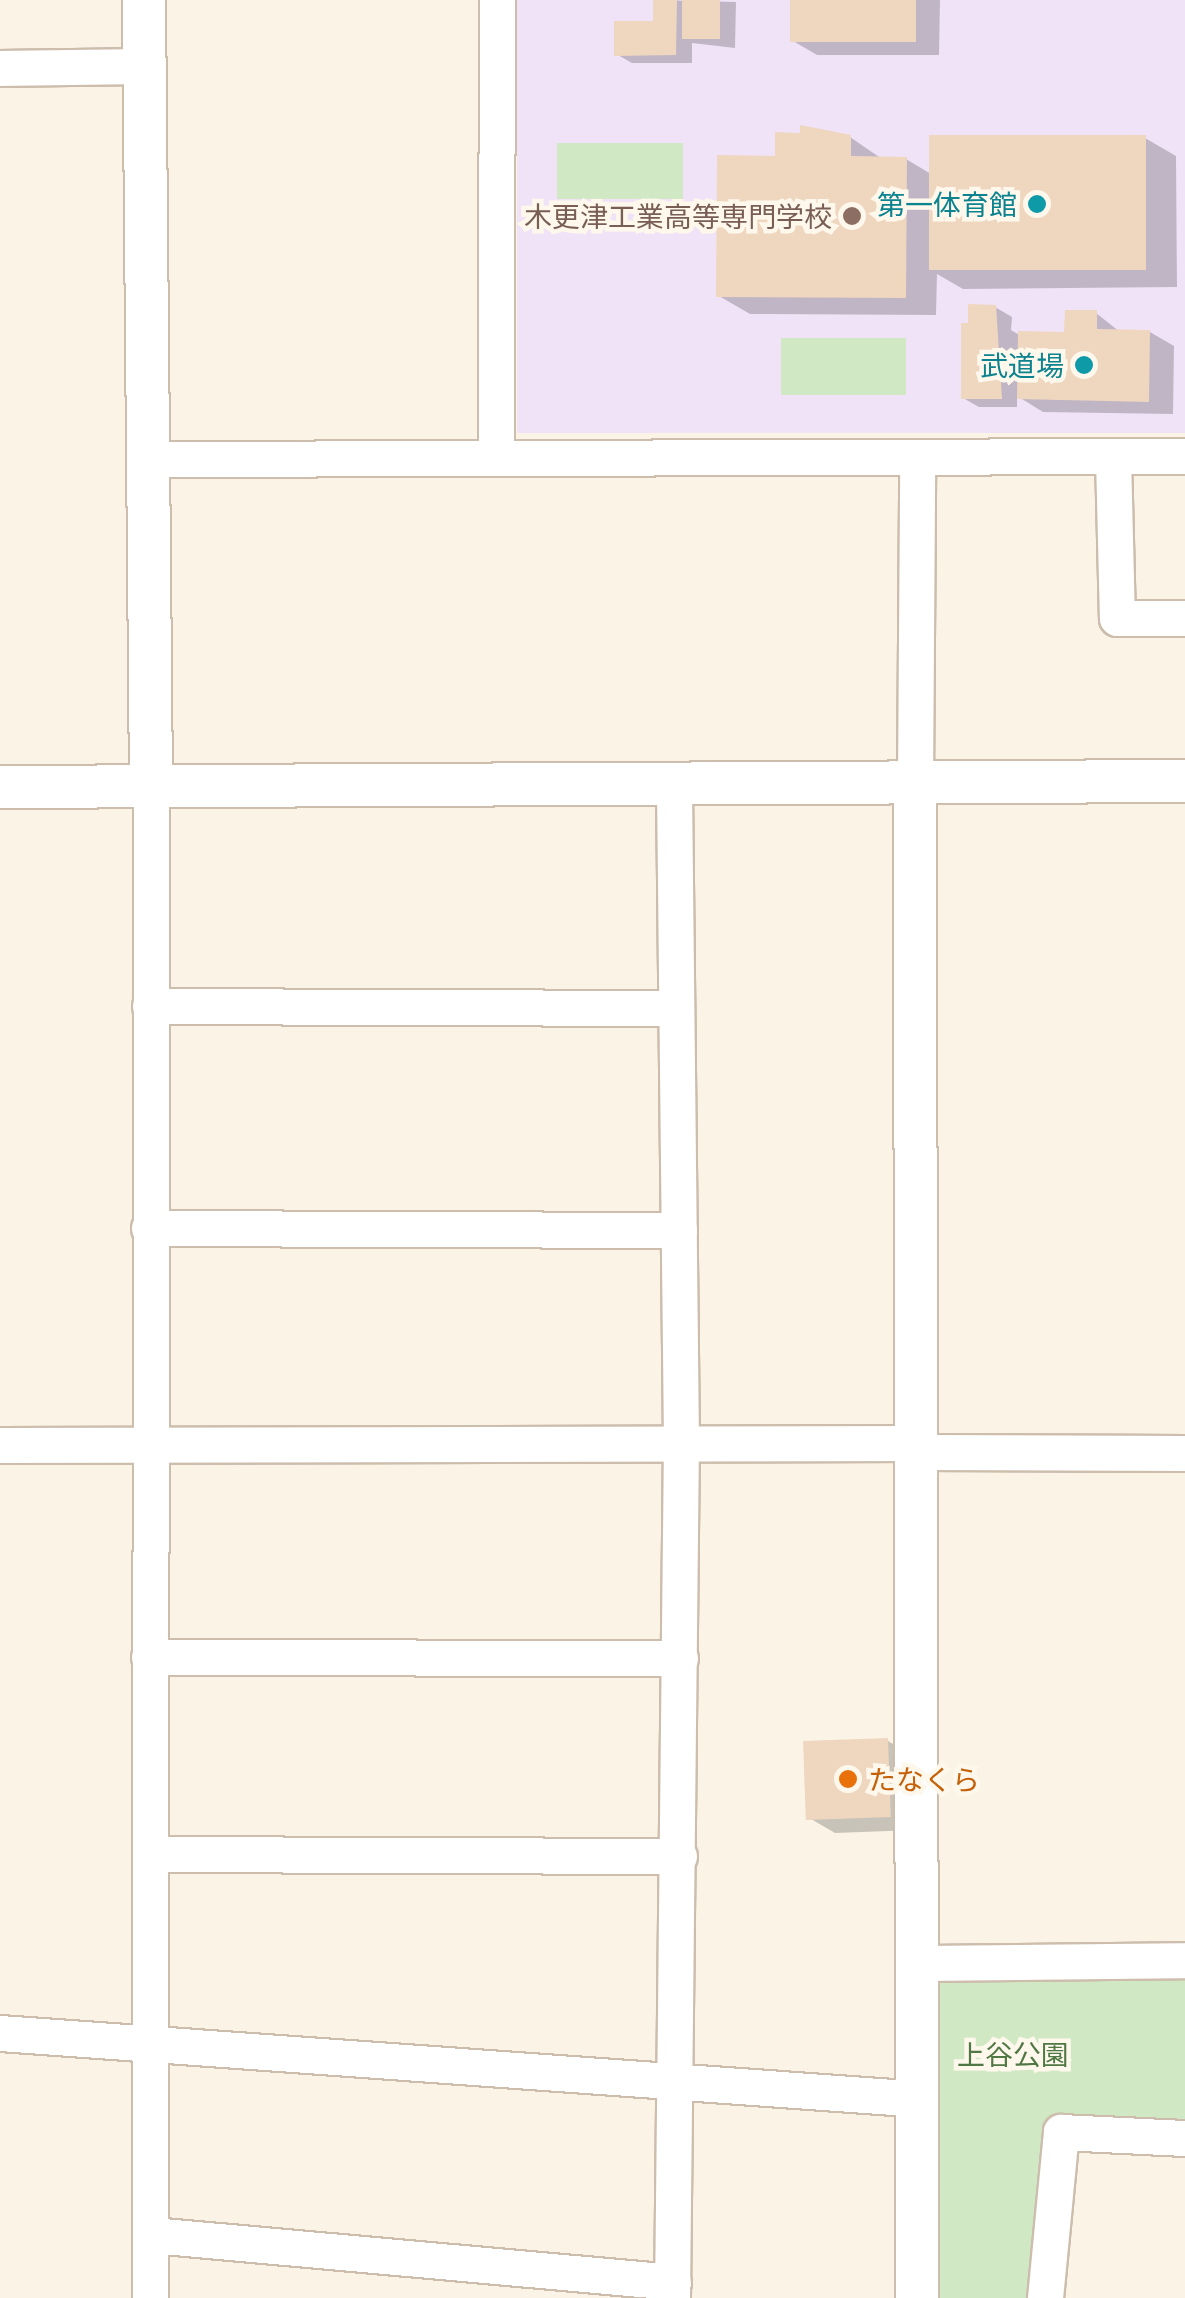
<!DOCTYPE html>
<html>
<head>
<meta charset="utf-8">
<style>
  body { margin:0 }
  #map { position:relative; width:1185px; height:2298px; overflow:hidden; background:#fbf4e6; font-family:Commissioner,"Noto Sans JP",sans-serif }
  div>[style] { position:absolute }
  .education>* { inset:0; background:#f1e3f7; transform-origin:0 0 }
  .green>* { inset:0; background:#d1e8c5; transform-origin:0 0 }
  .shadow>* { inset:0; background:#0003 }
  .building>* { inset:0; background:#efd6bf; transform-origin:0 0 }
  .roads { filter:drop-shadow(2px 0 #ccbdad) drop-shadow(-2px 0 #ccbdad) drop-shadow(0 2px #ccbdad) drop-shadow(0 -2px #ccbdad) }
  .minor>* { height:35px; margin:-17.5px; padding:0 17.5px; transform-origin:17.5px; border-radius:17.5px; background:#fff }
  .tertiary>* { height:42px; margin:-21px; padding:0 21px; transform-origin:21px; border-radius:21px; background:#fff }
  .dots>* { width:28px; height:28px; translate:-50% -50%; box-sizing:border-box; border:5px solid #fef8ec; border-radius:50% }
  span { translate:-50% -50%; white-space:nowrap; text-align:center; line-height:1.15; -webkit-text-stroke:9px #fef8ec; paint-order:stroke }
  .culture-label { font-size:28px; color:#0d838f }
  .right { translate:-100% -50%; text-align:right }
  .education-label { font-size:28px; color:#785e54 }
  .food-label { font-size:28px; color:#c56008 }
  .left { translate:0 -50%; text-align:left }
  .park-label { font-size:28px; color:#507844 }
</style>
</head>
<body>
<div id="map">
  <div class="education">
    <i style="left:517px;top:0;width:668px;height:433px"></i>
  </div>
  <div class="green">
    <i style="left:557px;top:143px;width:126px;height:56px"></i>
    <i style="left:781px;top:338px;width:125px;height:57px"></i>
    <i style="clip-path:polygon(1185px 1960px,1185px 2138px,1061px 2132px,1045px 2298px,917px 2298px,919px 1963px)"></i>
  </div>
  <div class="shadow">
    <i style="clip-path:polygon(655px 0,736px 2px,735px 48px,692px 43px,692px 63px,632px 63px,616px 54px,655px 24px)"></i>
    <i style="clip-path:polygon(793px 0,940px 0,939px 55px,817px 55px,793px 41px)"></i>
    <i style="clip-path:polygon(850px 137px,882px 159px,906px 159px,931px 174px,1145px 138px,1176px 156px,1177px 287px,963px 289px,937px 274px,936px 315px,750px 314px,719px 296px,777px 158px)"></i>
    <i style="clip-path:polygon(995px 307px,1012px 317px,1011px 330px,1021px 336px,1067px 334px,1096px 313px,1120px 332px,1150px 332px,1174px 346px,1173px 414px,1043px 412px,1017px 396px,1017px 407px,979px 407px,963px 398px)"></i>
    <i style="clip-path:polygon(888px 1741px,912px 1755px,915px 1830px,835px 1833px,811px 1819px)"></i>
  </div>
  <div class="building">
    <i style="clip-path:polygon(653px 0,677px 0,676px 55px,614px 56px,614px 21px,653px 21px)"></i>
    <i style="left:682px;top:0;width:38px;height:39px"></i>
    <i style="left:790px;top:0;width:126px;height:42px"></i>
    <i style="clip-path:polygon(800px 125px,851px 135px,851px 156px,907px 157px,906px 298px,716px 297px,717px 155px,775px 156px,775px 132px,800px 133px)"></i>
    <i style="left:1146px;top:135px;width:135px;height:217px;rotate:90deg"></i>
    <i style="clip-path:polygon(968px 304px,996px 305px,1002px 399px,961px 399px,961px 323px,968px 323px)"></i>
    <i style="clip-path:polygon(1065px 310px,1097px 310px,1097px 329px,1150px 330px,1149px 402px,1017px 399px,1018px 331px,1064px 332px)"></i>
    <i style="left:888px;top:1738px;width:79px;height:85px;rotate:88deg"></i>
  </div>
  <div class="roads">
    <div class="minor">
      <i style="left:0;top:68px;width:145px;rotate:-0.8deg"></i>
      <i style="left:496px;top:454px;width:454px;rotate:-89.9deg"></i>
      <i style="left:1113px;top:457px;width:161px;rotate:88.6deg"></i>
      <i style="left:1117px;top:618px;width:68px"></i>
      <i style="left:149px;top:459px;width:1036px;rotate:-0.17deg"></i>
      <i style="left:915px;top:782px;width:323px;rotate:-89.6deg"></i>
      <i style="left:150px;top:1006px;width:526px;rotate:0.22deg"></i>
      <i style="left:149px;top:1228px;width:530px;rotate:0.22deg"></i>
      <i style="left:0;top:1445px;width:917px;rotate:-0.12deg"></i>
      <i style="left:918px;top:1452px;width:267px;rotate:0.2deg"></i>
      <i style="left:149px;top:1657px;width:531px;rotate:0.11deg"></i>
      <i style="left:150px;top:1854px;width:529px;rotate:0.22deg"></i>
      <i style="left:919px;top:1963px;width:266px;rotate:-0.6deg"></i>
      <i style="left:0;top:2033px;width:922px;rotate:4.1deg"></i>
      <i style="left:152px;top:2235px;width:523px;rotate:5.15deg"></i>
      <i style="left:150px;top:2298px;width:1511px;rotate:-89.96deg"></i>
      <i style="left:672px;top:2298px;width:854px;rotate:-89.4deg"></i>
      <i style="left:681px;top:1444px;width:660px;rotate:-90.61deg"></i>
      <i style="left:1045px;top:2298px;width:167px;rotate:-84.5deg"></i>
      <i style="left:1061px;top:2132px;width:124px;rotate:2.8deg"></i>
    </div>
    <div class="tertiary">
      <i style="left:144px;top:0;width:787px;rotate:89.49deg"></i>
      <i style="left:915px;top:782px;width:1516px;rotate:89.92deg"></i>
      <i style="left:0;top:787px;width:1185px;rotate:-0.29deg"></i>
    </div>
  </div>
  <div class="dots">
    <i style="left:1037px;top:204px;background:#0f9aa8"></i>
    <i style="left:852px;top:216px;background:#8d6e63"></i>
    <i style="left:1084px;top:365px;background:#0f9aa8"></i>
    <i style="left:848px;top:1779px;background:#e8710a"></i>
  </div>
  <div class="culture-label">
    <span class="right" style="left:1017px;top:204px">第一体育館</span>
    <span class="right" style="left:1064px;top:365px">武道場</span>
  </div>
  <div class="education-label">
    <span class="right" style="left:832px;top:216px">木更津工業高等専門学校</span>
  </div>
  <div class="food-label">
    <span class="left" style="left:868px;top:1779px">たなくら</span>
  </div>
  <div class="park-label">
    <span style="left:1013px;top:2054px">上谷公園</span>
  </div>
</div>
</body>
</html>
